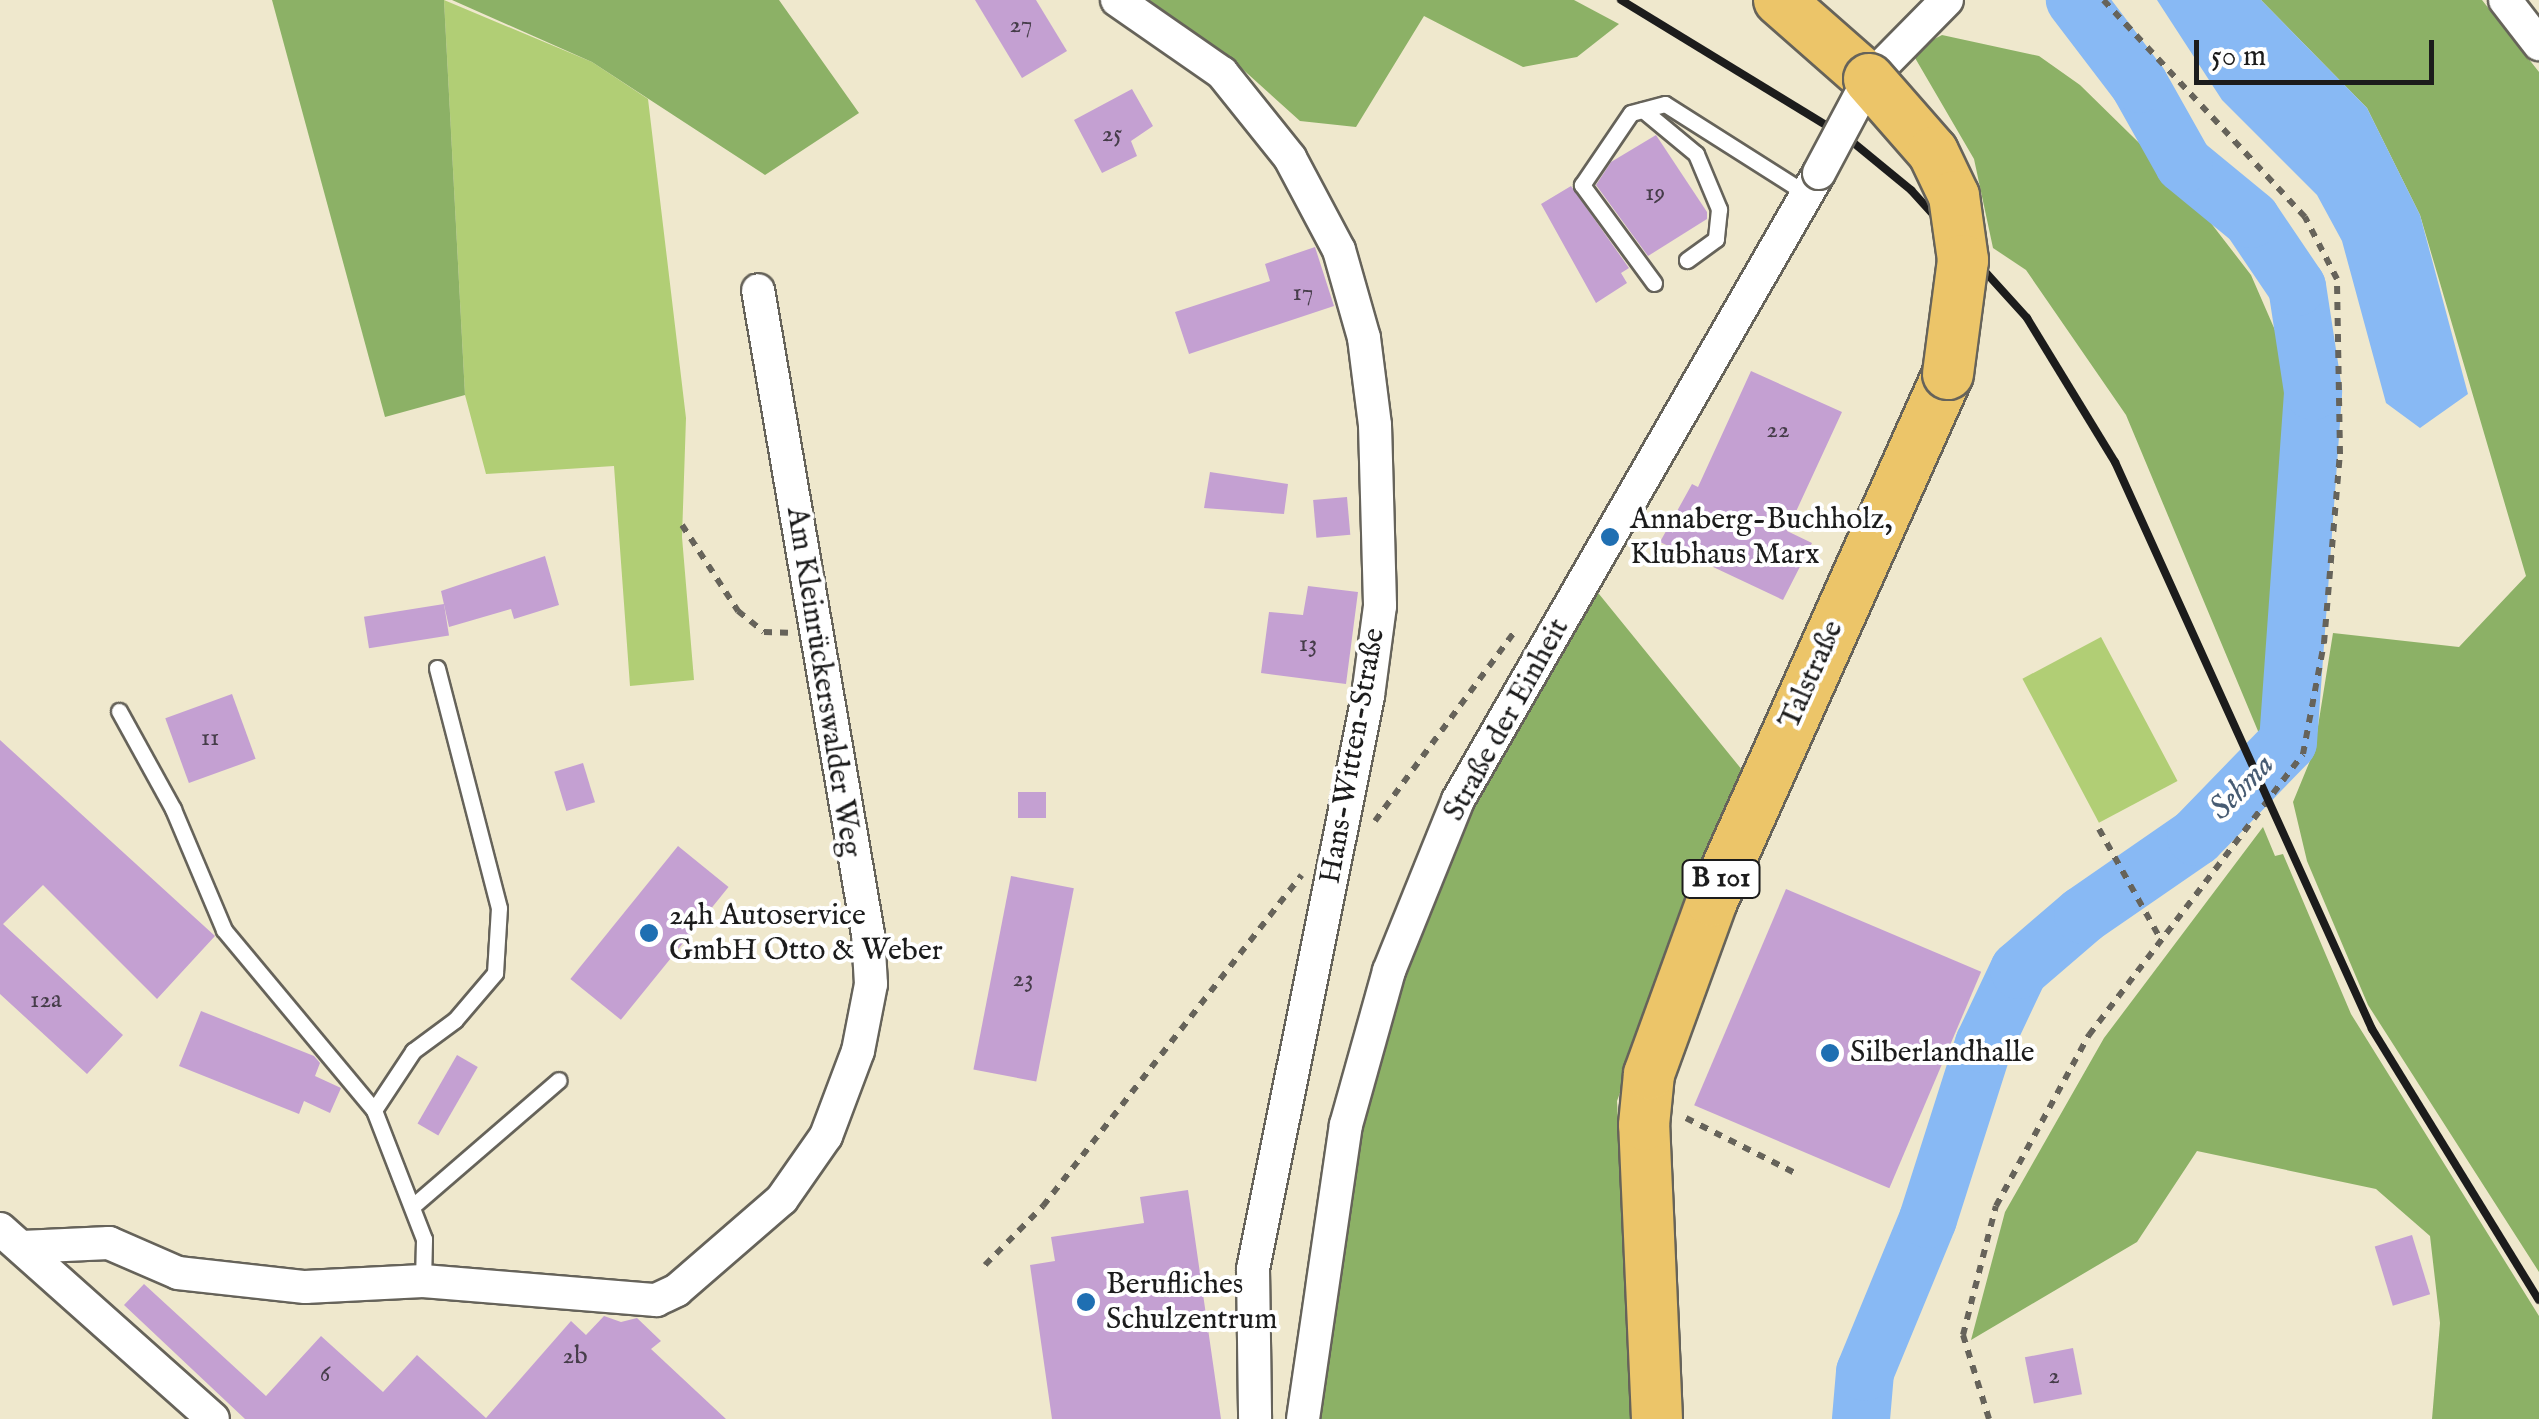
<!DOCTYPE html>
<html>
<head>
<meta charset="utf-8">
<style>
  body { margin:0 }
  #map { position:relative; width:2539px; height:1419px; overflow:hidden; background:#efe8cd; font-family:"IM FELL English",serif }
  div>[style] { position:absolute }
  .green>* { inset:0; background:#b1ce75; transform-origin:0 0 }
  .forest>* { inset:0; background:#8cb166 }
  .water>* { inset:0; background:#88b9f4 }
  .river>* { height:58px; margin:-29px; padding:0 29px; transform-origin:29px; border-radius:29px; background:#88b9f4 }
  .building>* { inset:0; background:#c4a0d2; transform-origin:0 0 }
  .path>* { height:6px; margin-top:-3px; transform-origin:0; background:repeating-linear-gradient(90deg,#66635a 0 8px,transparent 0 16px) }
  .roads { filter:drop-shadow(2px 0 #66635a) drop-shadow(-2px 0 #66635a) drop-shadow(0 2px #66635a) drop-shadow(0 -2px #66635a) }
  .lane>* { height:15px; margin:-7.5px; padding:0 7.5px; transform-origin:7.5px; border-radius:7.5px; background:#fff }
  .street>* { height:32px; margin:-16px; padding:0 16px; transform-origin:16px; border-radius:16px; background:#fff }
  .primary>* { height:50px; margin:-25px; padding:0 25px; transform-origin:25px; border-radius:25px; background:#ecc569 }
  .rail>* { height:8px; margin:-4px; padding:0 4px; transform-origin:4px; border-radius:4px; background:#1c1c1c }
  .bridges { filter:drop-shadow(2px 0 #66635a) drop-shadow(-2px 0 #66635a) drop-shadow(0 2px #66635a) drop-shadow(0 -2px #66635a) }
  .street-bridge>* { height:32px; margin:-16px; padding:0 16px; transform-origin:16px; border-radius:16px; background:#fff }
  .primary-bridge>* { height:50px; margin:-25px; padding:0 25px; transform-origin:25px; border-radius:25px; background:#ecc569 }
  .dots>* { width:28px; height:28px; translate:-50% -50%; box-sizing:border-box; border:5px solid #fff; border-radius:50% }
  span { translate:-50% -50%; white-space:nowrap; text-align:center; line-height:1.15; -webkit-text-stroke:8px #fff; paint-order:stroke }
  .number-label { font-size:25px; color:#463d4a }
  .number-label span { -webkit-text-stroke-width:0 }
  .shield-label span { padding:2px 8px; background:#fff; border:2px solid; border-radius:8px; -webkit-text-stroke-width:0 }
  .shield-label { font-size:28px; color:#1c1c1c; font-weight:700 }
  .poi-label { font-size:30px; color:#1c1c1c }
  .left { translate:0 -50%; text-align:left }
  .street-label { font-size:30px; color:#1c1c1c }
  .water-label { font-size:32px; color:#475b72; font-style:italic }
  .scale { position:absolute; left:2194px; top:40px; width:240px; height:45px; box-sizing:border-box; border:5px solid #1c1c1c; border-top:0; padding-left:12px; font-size:30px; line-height:35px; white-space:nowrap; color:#1c1c1c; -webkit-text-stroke:8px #fff; paint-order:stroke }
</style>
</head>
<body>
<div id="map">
  <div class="green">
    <i style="clip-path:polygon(444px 0,592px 62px,648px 99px,686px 418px,682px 537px,694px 680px,630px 686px,614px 466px,486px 474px,465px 395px)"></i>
    <i style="left:2101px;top:637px;width:163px;height:89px;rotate:62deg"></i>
  </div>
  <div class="forest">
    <i style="clip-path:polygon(272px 0,444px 0,465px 395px,385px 417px)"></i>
    <i style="clip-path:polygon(452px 0,779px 0,859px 113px,765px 175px,592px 62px)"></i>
    <i style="clip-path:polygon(1149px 0,1574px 0,1619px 24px,1577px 57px,1523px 67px,1424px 16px,1356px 127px,1300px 121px,1228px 56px)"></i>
    <i style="clip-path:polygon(2261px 0,2482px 0,2539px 72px,2539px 1272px,2368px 1005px,2307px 861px,2293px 802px,2314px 751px,2333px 633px,2459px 647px,2526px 576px,2420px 215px,2367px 108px)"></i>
    <i style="clip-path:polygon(1942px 35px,2039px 56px,2080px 85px,2180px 183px,2251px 275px,2301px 390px,2280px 740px,2268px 755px,2126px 415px,2026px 270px,1993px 248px,1974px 159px,1911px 51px)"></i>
    <i style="clip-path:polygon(1586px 578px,1747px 776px,1695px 886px,1617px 1101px,1632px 1419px,1303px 1419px,1389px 971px)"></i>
    <i style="clip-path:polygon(2263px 827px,2275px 856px,2283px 854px,2351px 1014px,2539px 1316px,2539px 1419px,2432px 1419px,2440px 1323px,2430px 1236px,2376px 1189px,2197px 1151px,2137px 1242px,1971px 1340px,2005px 1212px,2104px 1038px)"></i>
  </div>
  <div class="water">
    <i style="clip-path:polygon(2157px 0,2261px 0,2367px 108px,2420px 215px,2468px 394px,2420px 428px,2386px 403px,2342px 241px,2317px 195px,2222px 100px)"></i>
  </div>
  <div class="river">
    <i style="left:1861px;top:1419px;width:47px;rotate:-85.1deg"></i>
    <i style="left:1865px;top:1372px;width:165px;rotate:-67.6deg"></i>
    <i style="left:1928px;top:1219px;width:184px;rotate:-72.3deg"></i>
    <i style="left:1984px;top:1044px;width:82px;rotate:-64.7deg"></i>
    <i style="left:2019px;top:970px;width:84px;rotate:-40.7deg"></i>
    <i style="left:2083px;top:915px;width:137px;rotate:-34.6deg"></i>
    <i style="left:2196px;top:837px;width:132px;rotate:-45.9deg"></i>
    <i style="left:2288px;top:742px;width:352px;rotate:-85.9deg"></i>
    <i style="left:2313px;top:391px;width:105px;rotate:-98.7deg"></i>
    <i style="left:2297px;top:287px;width:82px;rotate:-124.1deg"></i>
    <i style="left:2251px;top:219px;width:87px;rotate:-140.6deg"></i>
    <i style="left:2184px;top:164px;width:92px;rotate:-119.4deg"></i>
    <i style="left:2139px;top:84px;width:106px;rotate:-127.3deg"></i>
  </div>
  <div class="building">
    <i style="clip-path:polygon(975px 0,1036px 0,1067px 51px,1022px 78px)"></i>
    <i style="clip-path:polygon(1132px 89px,1153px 126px,1131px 141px,1137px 156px,1102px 173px,1074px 120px)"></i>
    <i style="clip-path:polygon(1656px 135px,1707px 212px,1707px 219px,1648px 256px,1596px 185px,1611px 162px)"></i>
    <i style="clip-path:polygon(1571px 186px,1629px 268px,1621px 273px,1627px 283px,1596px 303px,1541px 204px)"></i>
    <i style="clip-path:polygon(1315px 247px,1334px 306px,1189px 354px,1175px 312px,1270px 281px,1265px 264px)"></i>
    <i style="clip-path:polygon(1751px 371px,1842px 412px,1787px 531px,1812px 543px,1783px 600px,1660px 542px,1692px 484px,1698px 487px)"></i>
    <i style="clip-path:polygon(1210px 472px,1288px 484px,1284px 514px,1204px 508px)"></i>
    <i style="left:1347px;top:497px;width:38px;height:34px;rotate:85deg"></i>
    <i style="clip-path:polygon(545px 556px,559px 605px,514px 619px,511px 609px,449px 627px,441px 591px)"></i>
    <i style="clip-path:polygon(1308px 586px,1358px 592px,1346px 684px,1261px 673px,1269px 612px,1303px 615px)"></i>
    <i style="left:444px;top:604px;width:32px;height:81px;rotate:81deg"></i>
    <i style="left:232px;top:694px;width:69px;height:71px;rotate:70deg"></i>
    <i style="clip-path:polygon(0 740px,215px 936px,157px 999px,43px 885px,3px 924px,123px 1035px,87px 1074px,0 994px)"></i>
    <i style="left:583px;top:763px;width:41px;height:30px;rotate:73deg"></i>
    <i style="left:1018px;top:792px;width:28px;height:26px"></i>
    <i style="left:678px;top:846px;width:65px;height:171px;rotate:39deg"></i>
    <i style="left:1011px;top:876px;width:64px;height:197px;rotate:11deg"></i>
    <i style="left:1786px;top:889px;width:212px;height:235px;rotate:23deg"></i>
    <i style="clip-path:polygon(201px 1011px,314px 1056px,320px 1063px,315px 1076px,341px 1088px,330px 1113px,304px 1101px,299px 1114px,179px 1066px)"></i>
    <i style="left:457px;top:1055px;width:24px;height:79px;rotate:30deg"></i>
    <i style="clip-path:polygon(1188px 1190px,1221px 1419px,1052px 1419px,1030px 1265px,1055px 1261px,1051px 1237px,1144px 1223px,1140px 1197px)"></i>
    <i style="left:2412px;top:1235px;width:62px;height:39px;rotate:73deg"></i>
    <i style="clip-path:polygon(144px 1284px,266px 1396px,321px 1336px,383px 1392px,417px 1355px,486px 1418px,571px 1321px,586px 1335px,604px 1316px,621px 1322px,637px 1318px,661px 1341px,651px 1349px,726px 1419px,245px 1419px,124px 1305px)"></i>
    <i style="left:2073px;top:1348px;width:47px;height:49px;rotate:79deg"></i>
  </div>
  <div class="path">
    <i style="left:682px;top:525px;width:103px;rotate:56.9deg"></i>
    <i style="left:738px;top:611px;width:33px;rotate:39deg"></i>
    <i style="left:764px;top:632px;width:24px;rotate:2deg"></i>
    <i style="left:1375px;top:821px;width:237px;rotate:-53.6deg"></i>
    <i style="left:2099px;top:829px;width:125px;rotate:60.8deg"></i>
    <i style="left:1686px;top:1118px;width:127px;rotate:26.8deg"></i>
    <i style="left:985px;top:1265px;width:83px;rotate:-45.5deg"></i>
    <i style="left:1043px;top:1206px;width:420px;rotate:-52deg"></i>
    <i style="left:1989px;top:1419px;width:88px;rotate:-107.2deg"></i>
    <i style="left:1963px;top:1335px;width:133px;rotate:-75.7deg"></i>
    <i style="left:1996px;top:1206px;width:195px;rotate:-61.5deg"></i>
    <i style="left:2089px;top:1035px;width:353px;rotate:-52.7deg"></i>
    <i style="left:2303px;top:754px;width:113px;rotate:-79.3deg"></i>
    <i style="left:2324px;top:643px;width:190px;rotate:-85.2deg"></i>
    <i style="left:2340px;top:454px;width:175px;rotate:-91deg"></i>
    <i style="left:2337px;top:279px;width:70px;rotate:-117.3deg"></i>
    <i style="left:2305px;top:217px;width:296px;rotate:-132.9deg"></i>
  </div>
  <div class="roads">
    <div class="lane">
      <i style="left:1643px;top:110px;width:69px;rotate:39.7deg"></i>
      <i style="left:1696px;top:154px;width:60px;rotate:67.3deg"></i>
      <i style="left:1719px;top:209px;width:30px;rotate:96deg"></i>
      <i style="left:1716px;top:239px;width:36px;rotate:144deg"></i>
      <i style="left:1654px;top:283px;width:122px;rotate:-126.3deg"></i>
      <i style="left:1582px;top:185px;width:87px;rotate:-55.8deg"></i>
      <i style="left:1631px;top:113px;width:35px;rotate:-15deg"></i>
      <i style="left:1665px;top:104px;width:168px;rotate:32.4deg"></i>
      <i style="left:119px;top:711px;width:112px;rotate:61.1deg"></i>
      <i style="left:173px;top:809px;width:131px;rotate:67.1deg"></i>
      <i style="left:224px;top:930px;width:234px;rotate:50.2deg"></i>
      <i style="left:414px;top:1205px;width:191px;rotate:-40.8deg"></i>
      <i style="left:423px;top:1281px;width:42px;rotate:-88.6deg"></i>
      <i style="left:424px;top:1239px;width:138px;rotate:-111.2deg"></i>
      <i style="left:374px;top:1110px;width:71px;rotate:-56.5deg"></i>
      <i style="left:413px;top:1051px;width:52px;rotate:-36.4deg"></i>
      <i style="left:455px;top:1020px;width:62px;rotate:-49.6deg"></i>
      <i style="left:495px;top:973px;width:65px;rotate:-86.5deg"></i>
      <i style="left:499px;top:908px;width:248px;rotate:-104.5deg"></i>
    </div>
    <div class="street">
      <i style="left:1117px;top:0;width:128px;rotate:34.8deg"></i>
      <i style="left:1222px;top:73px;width:109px;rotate:51.3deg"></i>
      <i style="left:1290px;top:158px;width:104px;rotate:62deg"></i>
      <i style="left:1339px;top:250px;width:91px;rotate:74.1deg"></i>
      <i style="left:1364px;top:338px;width:88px;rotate:82.8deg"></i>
      <i style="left:1375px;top:425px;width:181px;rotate:88.4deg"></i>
      <i style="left:1380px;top:606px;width:91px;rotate:97.6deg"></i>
      <i style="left:1368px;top:696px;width:584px;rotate:101.35deg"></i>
      <i style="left:1253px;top:1269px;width:150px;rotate:89.2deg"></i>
      <i style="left:2505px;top:0;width:56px;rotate:52.3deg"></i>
      <i style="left:1869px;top:79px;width:111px;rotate:-45.4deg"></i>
      <i style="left:0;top:1229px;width:285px;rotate:41.7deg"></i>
      <i style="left:22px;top:1247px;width:87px;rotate:-2.6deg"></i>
      <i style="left:109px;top:1243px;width:75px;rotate:23.5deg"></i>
      <i style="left:178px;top:1273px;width:128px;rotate:6.3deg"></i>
      <i style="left:305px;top:1287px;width:118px;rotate:-2.9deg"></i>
      <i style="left:423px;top:1281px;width:234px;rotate:4.7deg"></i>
      <i style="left:656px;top:1300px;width:23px;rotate:-25deg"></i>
      <i style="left:677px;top:1290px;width:139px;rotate:-40.9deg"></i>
      <i style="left:782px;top:1199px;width:77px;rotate:-55.1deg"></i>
      <i style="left:826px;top:1136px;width:91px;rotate:-69.4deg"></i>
      <i style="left:858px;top:1051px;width:68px;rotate:-79deg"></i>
      <i style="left:871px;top:984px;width:50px;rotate:-93.4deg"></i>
      <i style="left:868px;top:934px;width:653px;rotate:-99.69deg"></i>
      <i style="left:1303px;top:1419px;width:297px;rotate:-81.7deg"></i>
      <i style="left:1346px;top:1125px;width:160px;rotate:-74.4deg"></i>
      <i style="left:1389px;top:971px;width:184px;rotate:-68deg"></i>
      <i style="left:1458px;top:800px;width:723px;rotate:-60.07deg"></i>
    </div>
    <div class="primary">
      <i style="left:1779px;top:0;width:120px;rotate:41.3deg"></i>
      <i style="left:1657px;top:1419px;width:294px;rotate:-92.5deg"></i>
      <i style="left:1644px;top:1125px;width:51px;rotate:-84.4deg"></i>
      <i style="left:1649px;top:1074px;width:184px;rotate:-70deg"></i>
      <i style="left:1712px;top:901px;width:577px;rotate:-65.88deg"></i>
    </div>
  </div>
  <div class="rail">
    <i style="left:1621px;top:0;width:268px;rotate:31.4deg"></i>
    <i style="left:1850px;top:140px;width:79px;rotate:39.3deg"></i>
    <i style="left:1911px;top:190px;width:173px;rotate:47.8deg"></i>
    <i style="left:2027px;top:318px;width:169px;rotate:58.6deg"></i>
    <i style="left:2115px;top:462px;width:623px;rotate:65.62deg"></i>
    <i style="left:2372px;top:1029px;width:318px;rotate:58.4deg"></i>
  </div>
  <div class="bridges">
    <div class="street-bridge">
      <i style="left:1819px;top:173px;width:106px;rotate:-62deg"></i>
    </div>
    <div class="primary-bridge">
      <i style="left:1869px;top:79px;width:97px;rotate:48.8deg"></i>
      <i style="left:1933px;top:152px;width:49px;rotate:64.5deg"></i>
      <i style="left:1954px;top:196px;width:65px;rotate:82deg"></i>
      <i style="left:1963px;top:260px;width:115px;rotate:97.5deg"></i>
    </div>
  </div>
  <div class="dots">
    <i style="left:1610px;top:537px;background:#1f6fb2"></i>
    <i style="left:649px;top:933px;background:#1f6fb2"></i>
    <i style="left:1830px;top:1053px;background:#1f6fb2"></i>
    <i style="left:1086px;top:1302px;background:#1f6fb2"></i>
  </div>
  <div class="number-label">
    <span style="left:1021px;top:25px">27</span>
    <span style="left:1112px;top:134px">25</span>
    <span style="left:1655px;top:193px">19</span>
    <span style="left:1303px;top:293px">17</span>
    <span style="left:1778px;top:430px">22</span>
    <span style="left:1308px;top:644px">13</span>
    <span style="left:210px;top:738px">11</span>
    <span style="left:1023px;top:979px">23</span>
    <span style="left:46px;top:1000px">12a</span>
    <span style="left:575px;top:1356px">2b</span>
    <span style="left:325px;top:1374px">6</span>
    <span style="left:2054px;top:1376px">2</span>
  </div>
  <div class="shield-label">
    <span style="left:1721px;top:879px">B 101</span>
  </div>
  <div class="poi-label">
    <span class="left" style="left:1630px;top:537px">Annaberg-Buchholz,<br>Klubhaus Marx</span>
    <span class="left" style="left:669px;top:933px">24h Autoservice<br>GmbH Otto &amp; Weber</span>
    <span class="left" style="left:1850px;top:1053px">Silberlandhalle</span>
    <span class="left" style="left:1106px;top:1302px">Berufliches<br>Schulzentrum</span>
  </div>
  <div class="street-label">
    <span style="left:1812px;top:675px;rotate:-66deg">Talstraße</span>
    <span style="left:823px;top:682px;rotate:81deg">Am Kleinrückerswalder Weg</span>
    <span style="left:1507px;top:720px;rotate:-61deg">Straße der Einheit</span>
    <span style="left:1353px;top:756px;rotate:-80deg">Hans-Witten-Straße</span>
  </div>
  <div class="water-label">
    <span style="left:2243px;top:788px;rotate:-46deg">Sehma</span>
  </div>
  <div class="scale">50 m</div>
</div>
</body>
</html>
